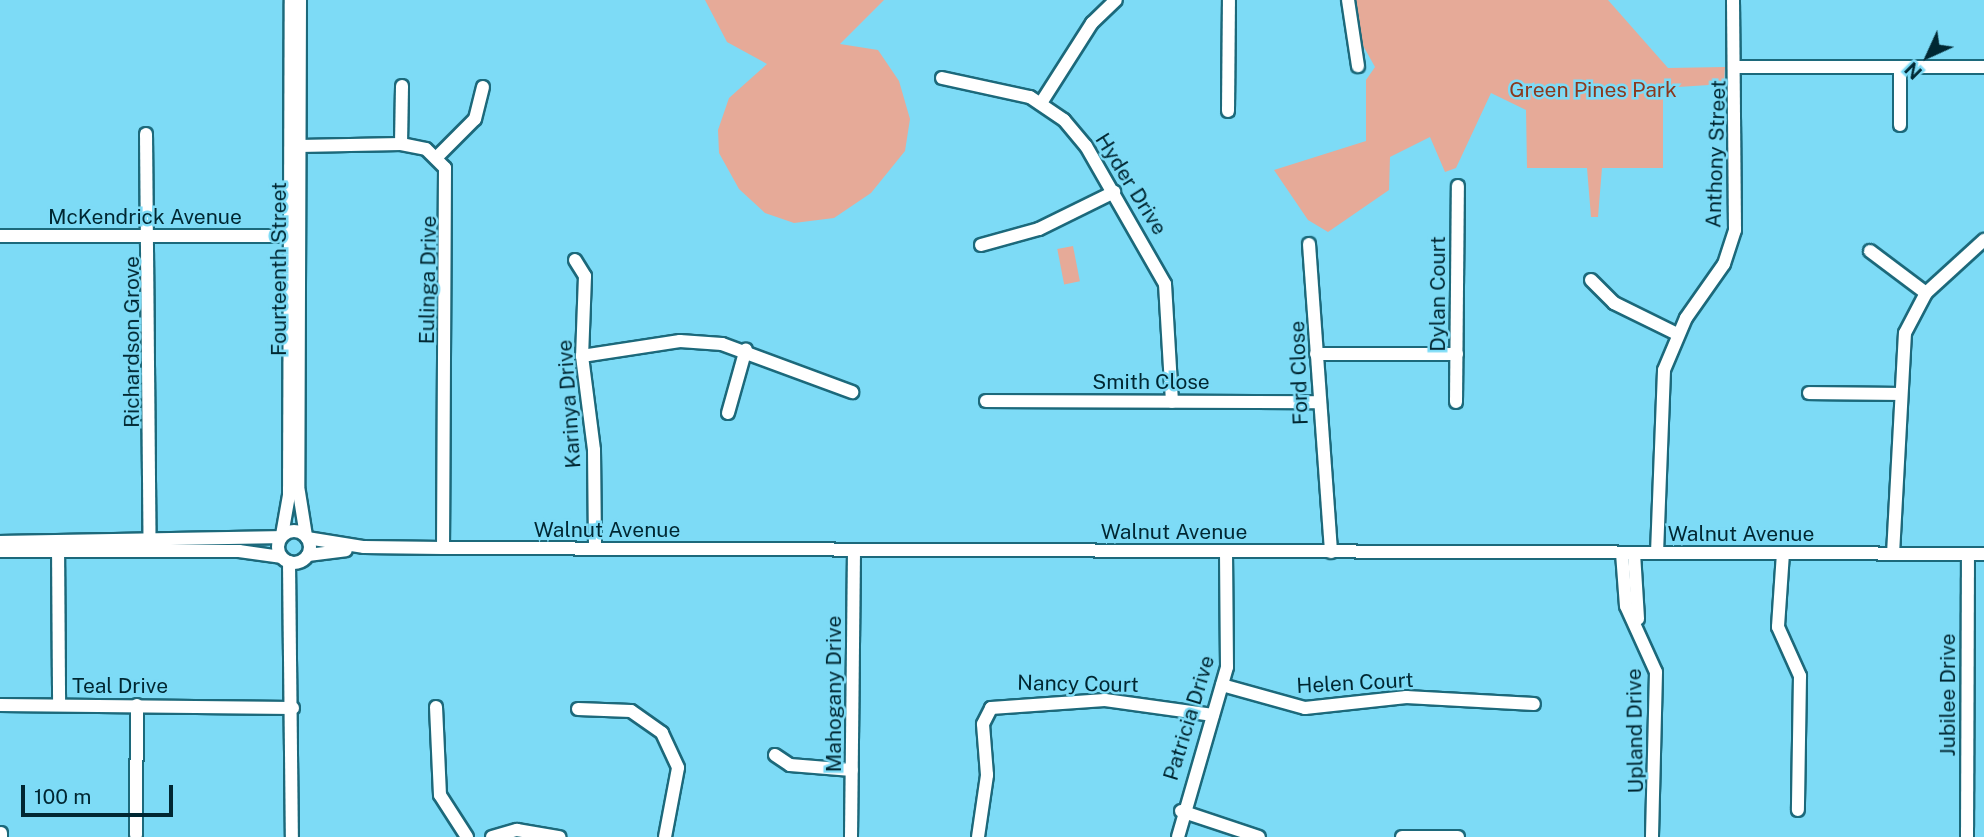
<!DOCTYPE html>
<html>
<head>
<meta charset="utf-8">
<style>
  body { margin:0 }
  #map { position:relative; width:1984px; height:837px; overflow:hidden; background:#7ddbf6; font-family:"Public Sans",sans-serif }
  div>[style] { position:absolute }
  .green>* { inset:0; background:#e6aa98; transform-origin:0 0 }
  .roads { filter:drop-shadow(2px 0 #1c697b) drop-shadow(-2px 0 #1c697b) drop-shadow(0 2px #1c697b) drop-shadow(0 -2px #1c697b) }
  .minor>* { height:12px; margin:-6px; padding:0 6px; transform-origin:6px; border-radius:6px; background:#fff }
  .minor>.ring { margin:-6px; padding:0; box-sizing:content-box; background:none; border:12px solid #fff; border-radius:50% }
  span { translate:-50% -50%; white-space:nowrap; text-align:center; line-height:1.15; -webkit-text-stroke:5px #7ddbf6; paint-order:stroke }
  .park-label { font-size:21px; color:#8c381d }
  .street-label { font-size:21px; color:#002732 }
  .north { position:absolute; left:1893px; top:21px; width:70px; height:70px; -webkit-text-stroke:5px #7ddbf6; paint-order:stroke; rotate:225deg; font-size:19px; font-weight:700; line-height:28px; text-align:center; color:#002732 }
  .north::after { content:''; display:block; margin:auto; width:24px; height:32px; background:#002732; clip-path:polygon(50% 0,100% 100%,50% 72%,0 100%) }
  .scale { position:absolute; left:21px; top:785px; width:152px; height:32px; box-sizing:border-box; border:4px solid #002732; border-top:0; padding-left:9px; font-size:21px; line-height:24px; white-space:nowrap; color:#002732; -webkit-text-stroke:5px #7ddbf6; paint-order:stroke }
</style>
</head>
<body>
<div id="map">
  <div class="green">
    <i style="clip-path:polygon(705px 0,884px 0,840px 44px,878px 50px,899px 81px,910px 119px,905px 151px,871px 193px,834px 218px,794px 223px,765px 213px,739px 189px,719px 153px,718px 130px,729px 98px,767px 64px,727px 42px)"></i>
    <i style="clip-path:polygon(1354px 0,1608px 0,1668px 68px,1725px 67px,1724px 84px,1663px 88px,1663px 168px,1602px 168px,1598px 217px,1591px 217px,1587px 168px,1527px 168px,1526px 110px,1491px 93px,1456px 168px,1445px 172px,1430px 137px,1390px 157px,1389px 190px,1328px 232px,1308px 220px,1274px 170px,1366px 141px,1366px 80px,1375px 67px,1361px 42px)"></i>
    <i style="left:1073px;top:246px;width:36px;height:16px;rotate:79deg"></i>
  </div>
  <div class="roads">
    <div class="minor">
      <i style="left:300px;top:0;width:486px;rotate:90.2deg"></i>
      <i style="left:298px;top:486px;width:51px;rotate:80.9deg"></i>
      <i style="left:1348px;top:0;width:67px;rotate:81.4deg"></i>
      <i style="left:1738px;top:67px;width:246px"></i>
      <i style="left:1900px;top:67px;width:58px;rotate:90deg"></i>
      <i style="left:942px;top:78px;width:90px;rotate:12.2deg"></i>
      <i style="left:1030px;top:97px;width:41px;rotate:34.1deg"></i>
      <i style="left:1064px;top:120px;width:34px;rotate:50deg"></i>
      <i style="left:1086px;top:146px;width:159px;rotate:60.2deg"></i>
      <i style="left:1165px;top:284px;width:118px;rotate:86.6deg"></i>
      <i style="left:1041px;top:103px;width:95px;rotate:-57.5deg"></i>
      <i style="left:1092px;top:23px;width:33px;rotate:-44deg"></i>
      <i style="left:1228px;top:111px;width:111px;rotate:-89.5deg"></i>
      <i style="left:146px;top:134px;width:417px;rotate:89.5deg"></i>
      <i style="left:401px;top:144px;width:58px;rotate:-89deg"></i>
      <i style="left:299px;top:146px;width:102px;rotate:-1.1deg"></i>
      <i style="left:401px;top:144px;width:25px;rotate:11deg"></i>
      <i style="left:426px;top:149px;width:27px;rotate:45deg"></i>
      <i style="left:445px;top:168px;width:380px;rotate:90.3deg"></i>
      <i style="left:436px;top:158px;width:55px;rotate:-45deg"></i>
      <i style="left:475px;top:119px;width:33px;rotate:-76deg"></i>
      <i style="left:0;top:236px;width:289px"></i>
      <i style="left:1309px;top:244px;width:309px;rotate:85.9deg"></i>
      <i style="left:981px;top:245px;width:60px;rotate:-15.4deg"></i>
      <i style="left:1039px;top:229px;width:84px;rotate:-26.3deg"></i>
      <i style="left:1870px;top:251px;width:70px;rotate:36.9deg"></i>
      <i style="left:575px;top:260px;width:19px;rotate:58deg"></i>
      <i style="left:585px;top:276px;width:80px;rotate:92.1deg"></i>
      <i style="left:582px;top:356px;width:95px;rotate:82.7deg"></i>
      <i style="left:594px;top:450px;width:99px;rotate:89.4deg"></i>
      <i style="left:1591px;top:280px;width:33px;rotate:45deg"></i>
      <i style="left:1614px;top:303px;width:70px;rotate:26.2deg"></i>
      <i style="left:1316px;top:354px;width:141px"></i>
      <i style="left:582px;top:356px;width:99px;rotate:-8.7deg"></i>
      <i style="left:680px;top:341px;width:42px;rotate:4.1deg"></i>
      <i style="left:722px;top:344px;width:139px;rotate:20.3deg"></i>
      <i style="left:1809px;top:393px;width:89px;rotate:0.6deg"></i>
      <i style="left:986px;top:401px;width:331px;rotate:0.2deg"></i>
      <i style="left:1456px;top:402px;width:216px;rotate:-89.5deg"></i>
      <i style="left:728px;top:413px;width:66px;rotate:-74.3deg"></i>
      <i class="ring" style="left:278px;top:531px;width:20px;height:20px"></i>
      <i style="left:282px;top:535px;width:40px;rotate:-80deg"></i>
      <i style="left:289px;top:496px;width:496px;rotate:-89.8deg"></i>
      <i style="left:307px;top:538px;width:58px;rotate:9deg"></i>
      <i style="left:364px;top:547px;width:79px;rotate:0.7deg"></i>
      <i style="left:443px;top:548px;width:1541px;rotate:0.22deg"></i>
      <i style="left:0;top:542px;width:280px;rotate:-1deg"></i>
      <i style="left:58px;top:545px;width:160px;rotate:89.6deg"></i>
      <i style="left:0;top:551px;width:239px"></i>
      <i style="left:239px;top:551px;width:42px;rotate:8.1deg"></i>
      <i style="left:1622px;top:553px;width:53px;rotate:85.7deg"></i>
      <i style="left:1626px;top:606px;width:72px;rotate:65.6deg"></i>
      <i style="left:1656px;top:672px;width:165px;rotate:91.4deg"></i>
      <i style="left:1634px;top:553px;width:66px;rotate:86.5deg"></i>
      <i style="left:1657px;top:553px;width:183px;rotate:-87.8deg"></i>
      <i style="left:1664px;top:370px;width:56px;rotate:-67.1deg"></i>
      <i style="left:1686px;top:318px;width:66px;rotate:-54.9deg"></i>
      <i style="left:1724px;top:264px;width:36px;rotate:-72deg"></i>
      <i style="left:1735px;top:230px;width:230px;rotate:-90.5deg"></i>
      <i style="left:1783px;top:553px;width:74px;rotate:93.9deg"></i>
      <i style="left:1778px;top:627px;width:54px;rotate:65.8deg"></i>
      <i style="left:1800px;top:676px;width:134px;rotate:90.9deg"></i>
      <i style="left:1893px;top:554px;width:221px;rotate:-86.9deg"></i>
      <i style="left:1905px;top:333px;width:45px;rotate:-62.3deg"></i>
      <i style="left:1926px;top:293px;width:79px;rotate:-42.4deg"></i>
      <i style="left:308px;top:555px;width:38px;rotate:-7deg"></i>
      <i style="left:289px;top:562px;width:275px;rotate:89.4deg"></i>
      <i style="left:1222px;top:685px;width:86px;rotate:15.5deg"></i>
      <i style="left:1305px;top:708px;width:102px;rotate:-6.2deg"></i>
      <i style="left:1406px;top:697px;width:128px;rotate:3.1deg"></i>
      <i style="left:0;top:705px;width:293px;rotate:0.6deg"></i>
      <i style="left:436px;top:707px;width:88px;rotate:87.4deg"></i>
      <i style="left:440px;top:795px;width:50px;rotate:57.3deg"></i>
      <i style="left:578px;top:709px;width:53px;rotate:2.2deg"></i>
      <i style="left:631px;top:711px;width:38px;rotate:35deg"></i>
      <i style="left:662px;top:733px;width:38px;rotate:65deg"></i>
      <i style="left:678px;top:768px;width:70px;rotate:100.7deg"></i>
      <i style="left:775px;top:755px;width:18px;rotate:34deg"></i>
      <i style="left:790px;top:765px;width:62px;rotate:4.6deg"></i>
      <i style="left:1181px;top:811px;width:82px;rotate:18.4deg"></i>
      <i style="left:1px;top:833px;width:4px;rotate:90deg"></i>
      <i style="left:136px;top:835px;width:130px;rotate:-89.6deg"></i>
      <i style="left:492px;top:837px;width:26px;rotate:-16deg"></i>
      <i style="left:517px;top:830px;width:43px;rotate:9.5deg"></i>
      <i style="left:851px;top:837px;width:286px;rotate:-89.4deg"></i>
      <i style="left:978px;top:837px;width:63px;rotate:-81.7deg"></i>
      <i style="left:987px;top:775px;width:51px;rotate:-94.5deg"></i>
      <i style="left:983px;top:724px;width:18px;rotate:-63deg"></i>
      <i style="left:991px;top:708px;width:114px;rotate:-4deg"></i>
      <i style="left:1105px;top:700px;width:109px;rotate:7.9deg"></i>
      <i style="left:1178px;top:837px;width:177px;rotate:-73.9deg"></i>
      <i style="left:1227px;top:667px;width:116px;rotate:-90.5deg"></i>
      <i style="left:1402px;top:837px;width:56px"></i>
      <i style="left:1967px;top:837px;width:283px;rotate:-89.8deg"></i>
    </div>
  </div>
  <div class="park-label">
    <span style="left:1593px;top:90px">Green Pines Park</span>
  </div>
  <div class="street-label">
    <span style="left:1716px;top:154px;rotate:-88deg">Anthony Street</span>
    <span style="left:1131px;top:184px;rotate:58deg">Hyder Drive</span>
    <span style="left:145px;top:217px">McKendrick Avenue</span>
    <span style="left:279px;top:269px;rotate:-90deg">Fourteenth Street</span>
    <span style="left:428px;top:280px;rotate:-89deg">Eulinga Drive</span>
    <span style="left:1438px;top:294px;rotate:-90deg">Dylan Court</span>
    <span style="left:132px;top:342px;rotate:-90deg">Richardson Grove</span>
    <span style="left:1299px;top:373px;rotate:-92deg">Ford Close</span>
    <span style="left:1151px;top:382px">Smith Close</span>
    <span style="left:569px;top:404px;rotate:-94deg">Karinya Drive</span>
    <span style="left:607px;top:530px">Walnut Avenue</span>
    <span style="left:1174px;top:532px">Walnut Avenue</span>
    <span style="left:1741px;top:534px">Walnut Avenue</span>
    <span style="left:1355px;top:683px;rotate:-3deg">Helen Court</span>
    <span style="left:1078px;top:684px;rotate:1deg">Nancy Court</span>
    <span style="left:120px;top:686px">Teal Drive</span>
    <span style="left:834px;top:694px;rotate:-90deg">Mahogany Drive</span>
    <span style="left:1948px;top:695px;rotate:-90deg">Jubilee Drive</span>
    <span style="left:1189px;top:718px;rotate:-73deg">Patricia Drive</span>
    <span style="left:1635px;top:731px;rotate:-91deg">Upland Drive</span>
  </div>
  <div class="north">N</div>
  <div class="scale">100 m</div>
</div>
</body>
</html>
